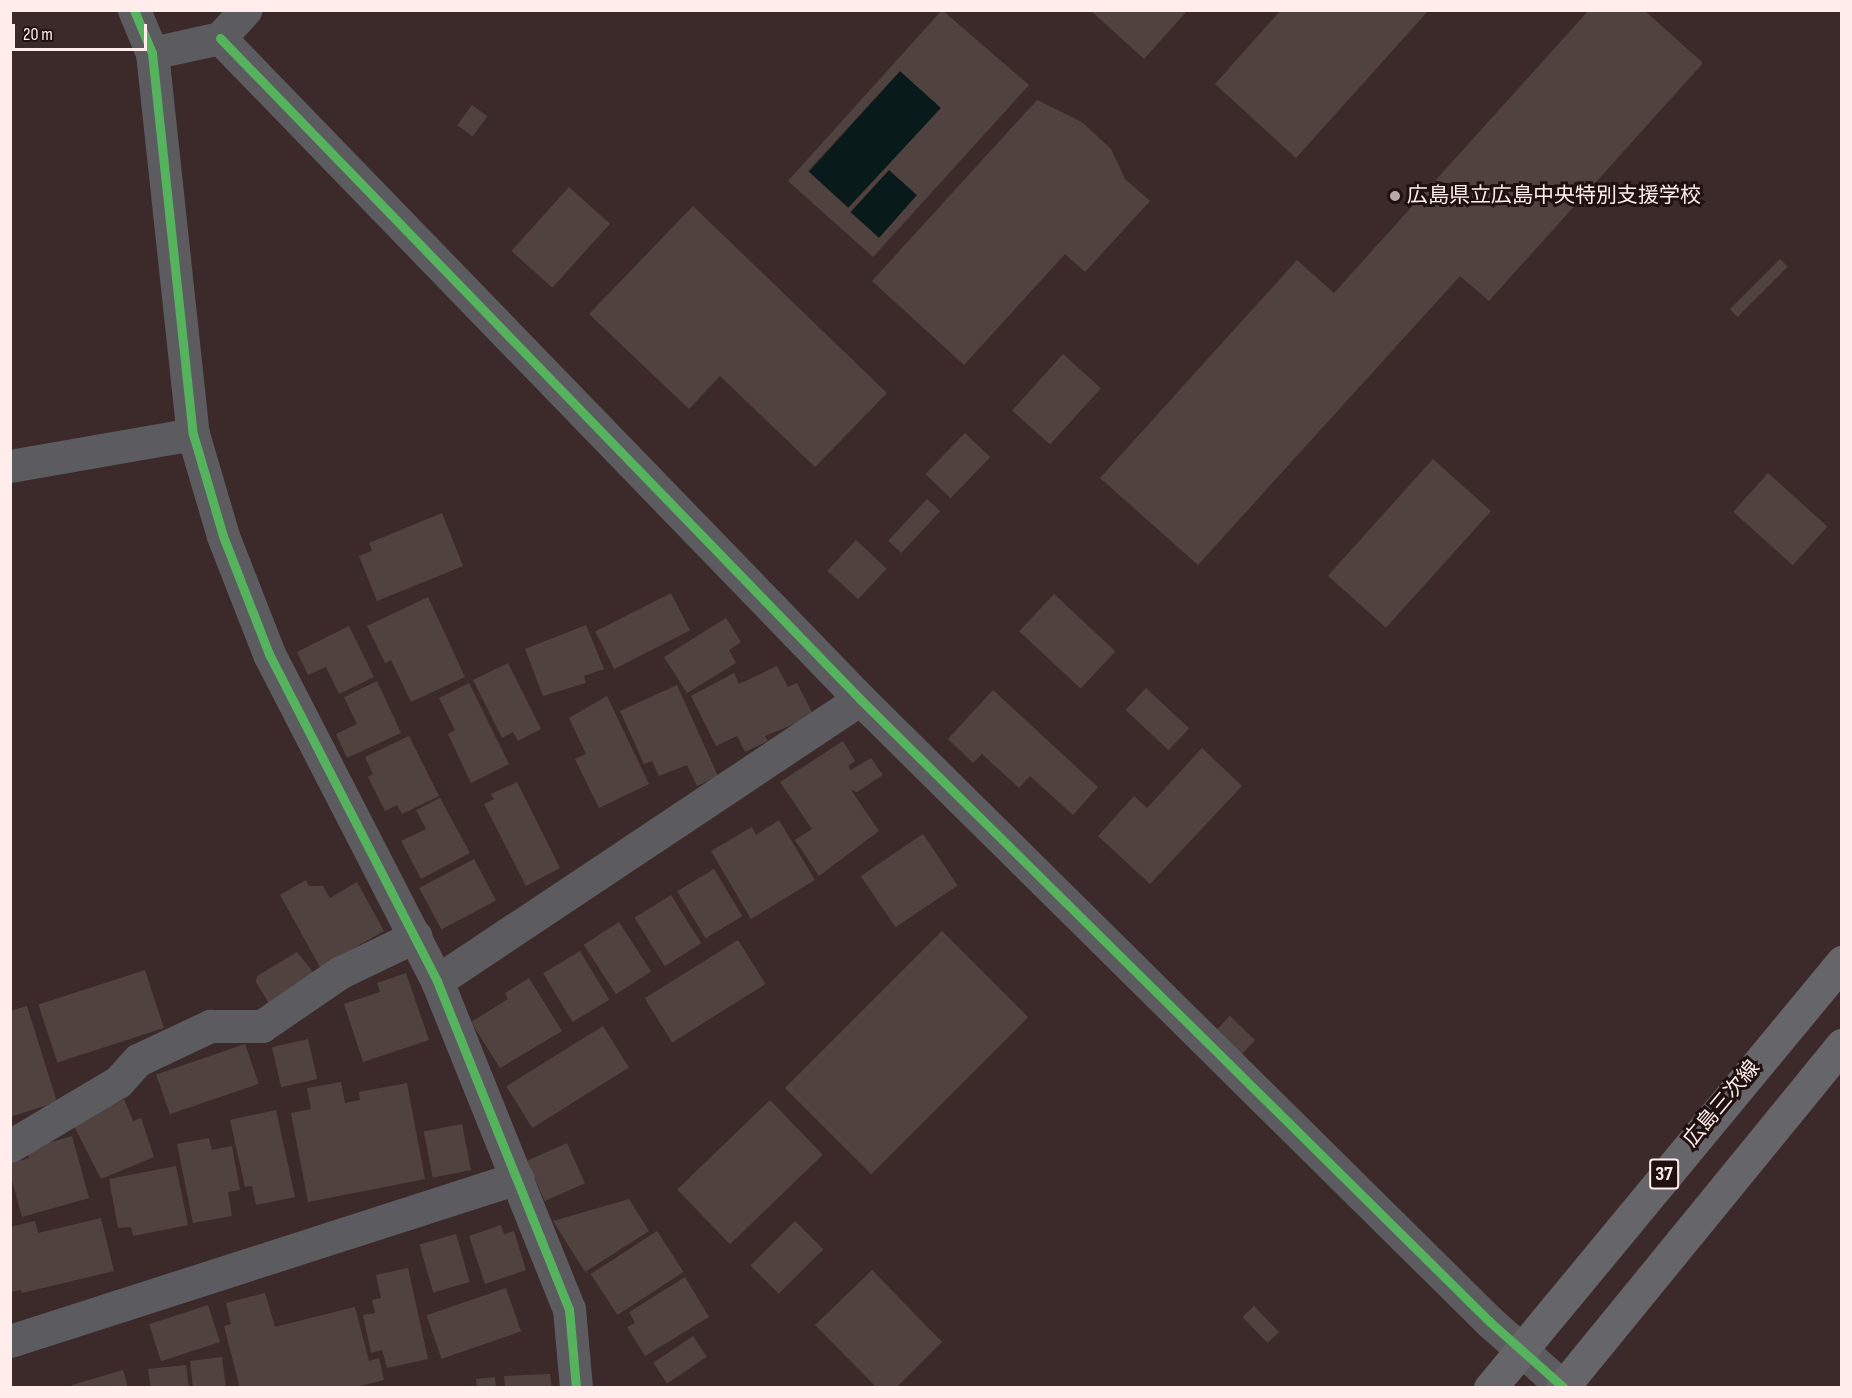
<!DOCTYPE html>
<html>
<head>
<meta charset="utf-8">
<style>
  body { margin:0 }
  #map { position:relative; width:1852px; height:1398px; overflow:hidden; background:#3c2a2a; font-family:"Sofia Sans Condensed","Noto Sans JP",sans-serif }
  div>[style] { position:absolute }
  .water>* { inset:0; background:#091a1b; transform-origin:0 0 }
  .building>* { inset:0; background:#50423f; transform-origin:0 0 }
  .minor>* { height:33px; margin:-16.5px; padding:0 16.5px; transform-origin:16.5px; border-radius:16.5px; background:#5c5c60 }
  .primary>* { height:33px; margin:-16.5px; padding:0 16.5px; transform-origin:16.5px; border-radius:16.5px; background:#666569 }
  .cycleway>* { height:9px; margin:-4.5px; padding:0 4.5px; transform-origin:4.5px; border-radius:4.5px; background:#56b35d }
  .dots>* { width:16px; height:16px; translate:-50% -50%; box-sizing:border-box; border:3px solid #201111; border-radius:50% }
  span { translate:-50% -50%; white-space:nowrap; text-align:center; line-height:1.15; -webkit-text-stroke:6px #201111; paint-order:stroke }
  .shield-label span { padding:2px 4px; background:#201111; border:2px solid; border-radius:4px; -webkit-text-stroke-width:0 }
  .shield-label { font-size:20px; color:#ffeceb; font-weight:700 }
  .poi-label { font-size:21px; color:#ffeceb }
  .left { translate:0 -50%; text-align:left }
  .street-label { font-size:21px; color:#ffeceb }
  .frame { position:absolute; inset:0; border:12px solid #ffeceb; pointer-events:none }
  .scale { position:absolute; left:12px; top:24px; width:135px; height:27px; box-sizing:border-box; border:3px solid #ffeceb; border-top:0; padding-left:8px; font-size:18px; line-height:21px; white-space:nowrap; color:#ffeceb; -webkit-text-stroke:4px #201111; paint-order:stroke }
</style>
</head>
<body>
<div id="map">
  <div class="water">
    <i style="left:900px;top:71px;width:55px;height:136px;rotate:42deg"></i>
    <i style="left:889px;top:170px;width:38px;height:57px;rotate:42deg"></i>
  </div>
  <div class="building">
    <i style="clip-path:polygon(evenodd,942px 10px,1029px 85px,873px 257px,788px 181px,942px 10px,900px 71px,941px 108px,848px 208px,808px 171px,900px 71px,942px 10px,889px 170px,917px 195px,879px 238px,850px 212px,889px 170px)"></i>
    <i style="clip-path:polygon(1090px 10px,1188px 10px,1144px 59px)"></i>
    <i style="clip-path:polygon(1281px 10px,1429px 10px,1296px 158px,1215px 84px)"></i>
    <i style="clip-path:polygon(1589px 10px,1644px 10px,1703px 63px,1489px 301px,1460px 276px,1198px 565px,1100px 478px,1297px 260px,1334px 293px)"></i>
    <i style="clip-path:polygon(1037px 100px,1082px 122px,1111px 149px,1125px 179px,1150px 201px,1085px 272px,1065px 254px,964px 365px,872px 281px)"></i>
    <i style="left:472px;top:105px;width:19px;height:25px;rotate:36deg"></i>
    <i style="left:569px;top:187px;width:55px;height:86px;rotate:42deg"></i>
    <i style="clip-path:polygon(693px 206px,887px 393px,815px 467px,720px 376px,689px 409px,589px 314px)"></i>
    <i style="left:1780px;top:259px;width:11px;height:71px;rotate:45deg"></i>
    <i style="left:1063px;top:354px;width:51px;height:76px;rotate:42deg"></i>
    <i style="left:965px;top:433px;width:35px;height:57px;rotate:44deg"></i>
    <i style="left:1433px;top:459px;width:78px;height:157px;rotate:42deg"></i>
    <i style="left:1768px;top:473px;width:80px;height:52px;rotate:42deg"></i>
    <i style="left:927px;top:499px;width:18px;height:57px;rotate:43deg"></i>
    <i style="clip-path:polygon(442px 513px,463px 566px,377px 601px,359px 556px,372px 551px,369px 543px)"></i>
    <i style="left:856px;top:540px;width:42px;height:42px;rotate:43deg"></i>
    <i style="left:671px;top:593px;width:42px;height:85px;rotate:63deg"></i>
    <i style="left:1054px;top:594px;width:84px;height:51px;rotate:43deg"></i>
    <i style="clip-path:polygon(428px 597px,465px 677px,411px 702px,391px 660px,385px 663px,367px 626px)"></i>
    <i style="clip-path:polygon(726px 618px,741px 642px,729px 650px,736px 663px,687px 693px,664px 657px)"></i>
    <i style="clip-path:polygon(586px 625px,604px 669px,584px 676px,586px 683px,543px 696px,525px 649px)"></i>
    <i style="clip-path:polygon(349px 626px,374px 677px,339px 694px,326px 667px,308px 675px,297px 652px)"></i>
    <i style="clip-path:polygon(508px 663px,541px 729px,518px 741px,513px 732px,502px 738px,473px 680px)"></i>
    <i style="clip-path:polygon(777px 666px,788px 687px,797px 683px,814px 716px,765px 736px,768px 741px,745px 752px,737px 736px,716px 746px,691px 696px,734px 673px,739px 684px)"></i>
    <i style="clip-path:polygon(377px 681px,401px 733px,347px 758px,336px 734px,357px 724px,344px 697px)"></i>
    <i style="clip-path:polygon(469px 683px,509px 764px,471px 783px,448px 734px,455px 730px,439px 698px)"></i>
    <i style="clip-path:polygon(677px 685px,718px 776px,697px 786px,687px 765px,659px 776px,652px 761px,644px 764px,620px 711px)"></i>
    <i style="left:1146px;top:688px;width:59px;height:30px;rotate:43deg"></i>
    <i style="clip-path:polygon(993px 690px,1098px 787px,1073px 815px,1030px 776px,1019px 788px,982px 754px,973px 763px,948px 739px)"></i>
    <i style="clip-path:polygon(607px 696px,649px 784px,599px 808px,575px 759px,586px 754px,569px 718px)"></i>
    <i style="clip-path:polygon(409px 736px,439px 796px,402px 814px,397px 805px,385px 811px,368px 777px,373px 774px,365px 757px)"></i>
    <i style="clip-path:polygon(843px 741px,855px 761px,848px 766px,851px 770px,871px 758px,883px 775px,857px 792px,851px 790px,879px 831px,819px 876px,795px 840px,812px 829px,780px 782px)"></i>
    <i style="clip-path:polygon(1202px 748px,1242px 786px,1150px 884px,1098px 836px,1134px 796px,1147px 808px)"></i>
    <i style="clip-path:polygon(517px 782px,560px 868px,526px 886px,484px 804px,494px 799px,491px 794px)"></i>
    <i style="clip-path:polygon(440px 798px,470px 853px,421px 879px,401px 841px,426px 829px,416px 810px)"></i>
    <i style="clip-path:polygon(779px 820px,815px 880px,751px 919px,711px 851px,752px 827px,756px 835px)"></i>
    <i style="left:923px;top:834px;width:62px;height:75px;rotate:56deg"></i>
    <i style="left:474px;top:859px;width:47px;height:62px;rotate:62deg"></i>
    <i style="left:714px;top:869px;width:55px;height:43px;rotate:59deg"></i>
    <i style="clip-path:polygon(306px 880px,309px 886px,323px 886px,330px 898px,357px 882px,384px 931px,320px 967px,280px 895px)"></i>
    <i style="left:671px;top:895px;width:57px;height:43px;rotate:58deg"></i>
    <i style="left:619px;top:922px;width:59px;height:42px;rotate:57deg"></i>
    <i style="left:942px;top:931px;width:122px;height:222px;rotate:45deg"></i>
    <i style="left:738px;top:940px;width:52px;height:110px;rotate:58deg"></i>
    <i style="left:580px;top:951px;width:57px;height:43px;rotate:59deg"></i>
    <i style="clip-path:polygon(297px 952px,317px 977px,270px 1005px,256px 982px,257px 976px)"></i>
    <i style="left:145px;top:970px;width:61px;height:112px;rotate:72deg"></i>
    <i style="clip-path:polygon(406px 973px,429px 1040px,363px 1062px,344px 1004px,380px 992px,377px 983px)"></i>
    <i style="clip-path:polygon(529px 978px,562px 1031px,500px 1068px,471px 1022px,508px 999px,505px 993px)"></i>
    <i style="clip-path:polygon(27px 1006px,57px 1102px,10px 1117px,10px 1011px)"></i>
    <i style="left:1230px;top:1016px;width:35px;height:22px;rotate:44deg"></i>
    <i style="left:603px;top:1026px;width:49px;height:114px;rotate:58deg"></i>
    <i style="left:308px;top:1039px;width:41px;height:37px;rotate:77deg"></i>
    <i style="left:245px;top:1044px;width:42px;height:94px;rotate:71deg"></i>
    <i style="clip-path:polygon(341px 1082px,345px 1103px,360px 1100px,359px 1092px,407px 1083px,425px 1179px,308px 1202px,291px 1113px,311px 1109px,307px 1088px)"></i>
    <i style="clip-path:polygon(124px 1099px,133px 1121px,141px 1118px,154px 1157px,101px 1179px,72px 1122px)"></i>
    <i style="left:770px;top:1100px;width:76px;height:129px;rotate:46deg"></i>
    <i style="clip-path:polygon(276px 1110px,295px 1197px,256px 1205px,252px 1186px,245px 1187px,230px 1120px)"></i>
    <i style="left:462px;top:1124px;width:47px;height:39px;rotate:79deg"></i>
    <i style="clip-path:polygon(72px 1136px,89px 1198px,22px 1217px,10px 1173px,12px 1163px,29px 1158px,26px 1149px)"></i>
    <i style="clip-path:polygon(209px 1138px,212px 1150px,232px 1146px,240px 1190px,228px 1192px,232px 1216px,193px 1223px,177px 1144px)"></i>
    <i style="left:567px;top:1143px;width:44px;height:44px;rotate:66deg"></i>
    <i style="clip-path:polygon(176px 1166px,188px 1225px,133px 1236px,131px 1227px,118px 1228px,109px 1179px)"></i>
    <i style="clip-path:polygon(629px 1199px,649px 1231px,585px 1272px,553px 1221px)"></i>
    <i style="clip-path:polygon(101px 1218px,114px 1271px,22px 1293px,21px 1290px,10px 1292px,10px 1227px,35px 1221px,38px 1233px)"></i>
    <i style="left:795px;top:1221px;width:40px;height:63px;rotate:45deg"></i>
    <i style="clip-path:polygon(501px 1225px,504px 1234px,514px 1231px,526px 1270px,485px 1284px,469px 1236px)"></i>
    <i style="left:657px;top:1231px;width:49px;height:79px;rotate:57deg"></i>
    <i style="left:456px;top:1234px;width:50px;height:38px;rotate:74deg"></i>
    <i style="clip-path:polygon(408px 1268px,428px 1359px,387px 1368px,382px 1350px,371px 1353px,363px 1315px,375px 1313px,372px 1300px,381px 1298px,376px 1275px)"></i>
    <i style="clip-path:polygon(872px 1270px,942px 1342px,896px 1388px,877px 1388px,815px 1325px)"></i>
    <i style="clip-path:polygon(685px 1277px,709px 1317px,645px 1356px,627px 1327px,635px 1323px,629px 1312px)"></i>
    <i style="left:506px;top:1288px;width:46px;height:84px;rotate:71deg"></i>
    <i style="clip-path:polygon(265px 1293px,275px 1327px,355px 1307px,369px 1361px,379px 1358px,384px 1380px,353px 1388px,240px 1388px,224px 1326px,231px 1324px,226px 1303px)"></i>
    <i style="left:208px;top:1305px;width:39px;height:62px;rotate:72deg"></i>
    <i style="left:1254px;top:1306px;width:36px;height:16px;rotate:46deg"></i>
    <i style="left:693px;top:1336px;width:25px;height:48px;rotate:56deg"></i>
    <i style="clip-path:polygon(222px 1357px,226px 1388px,193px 1388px,190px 1361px)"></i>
    <i style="clip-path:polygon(186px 1365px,189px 1388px,151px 1388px,148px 1369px)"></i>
    <i style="clip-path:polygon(123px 1370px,128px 1388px,73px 1388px,72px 1385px)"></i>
    <i style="clip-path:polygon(550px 1374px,552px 1388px,505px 1388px,504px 1376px)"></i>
    <i style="clip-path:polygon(495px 1377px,496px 1388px,477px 1388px,476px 1379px)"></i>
  </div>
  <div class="minor">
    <i style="left:134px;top:10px;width:47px;rotate:67.3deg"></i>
    <i style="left:152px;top:53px;width:383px;rotate:83.9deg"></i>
    <i style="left:193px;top:434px;width:106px;rotate:73.6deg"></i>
    <i style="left:223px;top:536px;width:127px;rotate:68.7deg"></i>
    <i style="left:269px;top:654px;width:368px;rotate:62.8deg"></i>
    <i style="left:437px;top:981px;width:354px;rotate:68.1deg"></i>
    <i style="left:569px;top:1309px;width:79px;rotate:84.9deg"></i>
    <i style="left:220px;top:38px;width:920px;rotate:45.92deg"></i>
    <i style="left:860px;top:699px;width:886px;rotate:44.68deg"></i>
    <i style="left:1490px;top:1322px;width:98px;rotate:41.7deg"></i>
    <i style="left:152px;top:53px;width:70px;rotate:-12.4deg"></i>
    <i style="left:220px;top:38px;width:38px;rotate:-48deg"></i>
    <i style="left:10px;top:466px;width:186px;rotate:-9.9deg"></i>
    <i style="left:437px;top:981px;width:508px;rotate:-33.69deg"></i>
    <i style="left:10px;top:1146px;width:126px;rotate:-30.7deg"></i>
    <i style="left:118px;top:1082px;width:30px;rotate:-48deg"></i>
    <i style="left:138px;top:1060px;width:80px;rotate:-25.3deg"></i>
    <i style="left:210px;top:1026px;width:52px"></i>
    <i style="left:262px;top:1026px;width:93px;rotate:-34.5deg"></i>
    <i style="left:339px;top:973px;width:85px;rotate:-25.7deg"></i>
    <i style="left:10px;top:1341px;width:533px;rotate:-17.82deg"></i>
  </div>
  <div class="primary">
    <i style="left:1490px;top:1388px;width:553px;rotate:-50.43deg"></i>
    <i style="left:1562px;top:1388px;width:443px;rotate:-50.8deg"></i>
  </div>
  <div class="cycleway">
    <i style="left:134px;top:10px;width:47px;rotate:67.3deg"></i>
    <i style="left:152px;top:53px;width:383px;rotate:83.9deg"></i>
    <i style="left:193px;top:434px;width:106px;rotate:73.6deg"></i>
    <i style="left:223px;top:536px;width:127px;rotate:68.7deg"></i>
    <i style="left:269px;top:654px;width:368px;rotate:62.8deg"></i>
    <i style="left:437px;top:981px;width:354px;rotate:68.1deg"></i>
    <i style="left:569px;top:1309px;width:79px;rotate:84.9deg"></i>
    <i style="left:220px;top:38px;width:920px;rotate:45.92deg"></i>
    <i style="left:860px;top:699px;width:886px;rotate:44.68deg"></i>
    <i style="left:1490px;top:1322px;width:98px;rotate:41.7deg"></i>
  </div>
  <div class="dots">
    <i style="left:1395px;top:196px;background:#bba8a7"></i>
  </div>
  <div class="shield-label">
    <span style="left:1664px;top:1174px">37</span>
  </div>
  <div class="poi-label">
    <span class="left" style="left:1407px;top:196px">広島県立広島中央特別支援学校</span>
  </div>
  <div class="street-label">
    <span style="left:1722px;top:1104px;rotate:-50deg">広島三次線</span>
  </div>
  <div class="frame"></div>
  <div class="scale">20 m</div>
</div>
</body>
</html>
